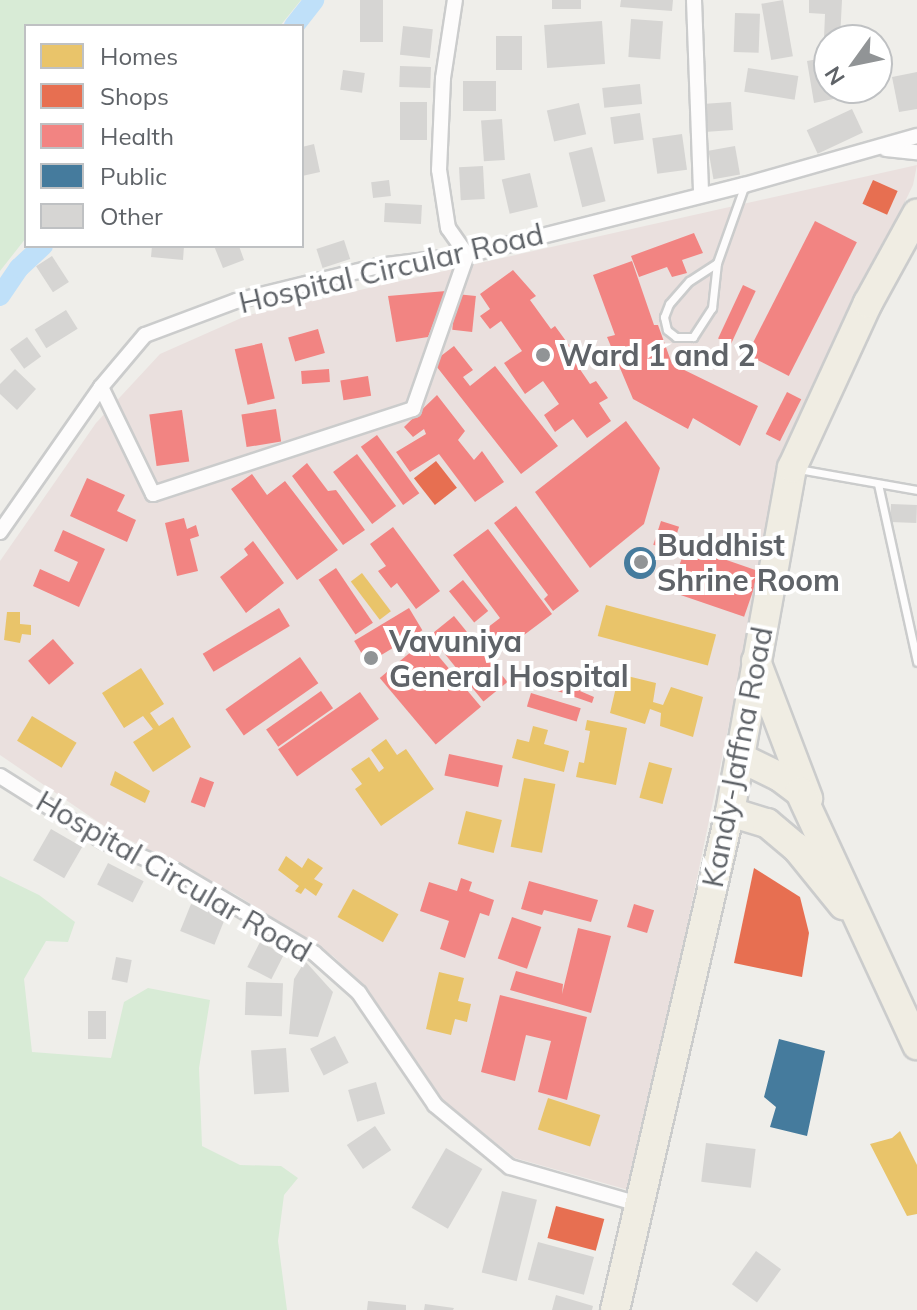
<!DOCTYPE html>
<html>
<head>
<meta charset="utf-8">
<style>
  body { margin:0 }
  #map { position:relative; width:917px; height:1310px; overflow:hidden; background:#efeeea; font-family:Mulish,sans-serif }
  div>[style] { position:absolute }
  .medical>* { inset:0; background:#eae0de }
  .green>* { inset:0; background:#d8ebd6 }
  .homes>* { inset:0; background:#e9c46a; transform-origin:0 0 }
  .shops>* { inset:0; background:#e76f51; transform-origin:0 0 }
  .health>* { inset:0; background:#f28482; transform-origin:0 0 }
  .public>* { inset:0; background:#457b9d }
  .round { border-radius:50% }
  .canal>* { height:20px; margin:-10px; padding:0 10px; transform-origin:10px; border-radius:10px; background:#bfe0f9 }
  .building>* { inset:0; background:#d6d5d3; transform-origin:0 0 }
  .roads { filter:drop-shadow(2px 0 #cbcccc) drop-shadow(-2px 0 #cbcccc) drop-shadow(0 2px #cbcccc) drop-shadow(0 -2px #cbcccc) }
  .lane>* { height:7px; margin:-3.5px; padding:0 3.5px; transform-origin:3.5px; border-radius:3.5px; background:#fdfcfc }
  .street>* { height:14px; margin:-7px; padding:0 7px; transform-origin:7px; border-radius:7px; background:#fdfcfc }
  .highway>* { height:28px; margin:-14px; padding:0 14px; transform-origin:14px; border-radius:14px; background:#f0ede3 }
  .dots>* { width:22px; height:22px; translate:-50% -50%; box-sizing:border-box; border:4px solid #fff; border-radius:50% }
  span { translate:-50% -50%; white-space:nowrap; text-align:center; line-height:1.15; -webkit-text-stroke:8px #fff; paint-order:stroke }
  .street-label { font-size:30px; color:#5f6368 }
  .poi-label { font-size:30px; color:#5f6368; font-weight:700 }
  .left { translate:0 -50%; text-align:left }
  .legend { position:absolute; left:24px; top:24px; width:280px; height:224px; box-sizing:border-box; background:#fff; border:2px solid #bfc1c3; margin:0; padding:10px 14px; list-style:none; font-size:24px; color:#5f6368 }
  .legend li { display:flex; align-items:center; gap:16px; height:40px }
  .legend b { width:40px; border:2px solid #bfc1c3 }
  .north { position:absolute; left:813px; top:24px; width:80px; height:80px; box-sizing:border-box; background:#fff; border:2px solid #bfc1c3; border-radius:50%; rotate:237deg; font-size:22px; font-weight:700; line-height:32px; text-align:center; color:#5f6368 }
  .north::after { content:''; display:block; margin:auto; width:28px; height:36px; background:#919496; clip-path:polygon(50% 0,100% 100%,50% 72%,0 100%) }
</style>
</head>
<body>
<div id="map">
  <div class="medical">
    <i style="clip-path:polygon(917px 165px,913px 185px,786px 450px,632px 1191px,515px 1158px,439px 1097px,365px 987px,333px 956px,235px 894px,110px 830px,0 755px,0 561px,96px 423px,160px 354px,248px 315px)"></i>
  </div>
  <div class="green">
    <i style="clip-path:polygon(0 0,301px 0,280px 26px,26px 26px,26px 238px,0 271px)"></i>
    <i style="clip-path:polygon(0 876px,39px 895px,75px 922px,68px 942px,46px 941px,24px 979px,32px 1052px,111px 1058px,124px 1002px,148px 988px,210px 1000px,199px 1068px,202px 1146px,240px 1165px,281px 1166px,298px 1178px,284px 1195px,278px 1241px,287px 1310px,0 1310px)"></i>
  </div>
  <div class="homes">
    <i style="left:362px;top:573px;width:48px;height:14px;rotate:53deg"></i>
    <i style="left:606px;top:605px;width:114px;height:32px;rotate:15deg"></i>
    <i style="clip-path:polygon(7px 612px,20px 612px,20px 624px,31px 625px,31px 635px,22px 634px,20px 643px,4px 640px)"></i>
    <i style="clip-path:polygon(141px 668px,164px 704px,150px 713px,159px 726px,173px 717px,191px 747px,153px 772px,133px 742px,153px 729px,143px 716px,124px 728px,102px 693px)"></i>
    <i style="clip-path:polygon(619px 674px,656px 683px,653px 702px,663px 705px,671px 687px,703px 697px,693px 737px,660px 726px,661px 713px,650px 709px,645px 724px,610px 713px)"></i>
    <i style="left:32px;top:716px;width:52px;height:29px;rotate:31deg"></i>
    <i style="clip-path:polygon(587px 720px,627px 728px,616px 785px,576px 777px,579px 762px,584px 763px,590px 731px,585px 730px)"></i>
    <i style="clip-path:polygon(533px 726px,548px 730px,544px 744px,569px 751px,564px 772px,512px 758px,517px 739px,529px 742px)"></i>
    <i style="clip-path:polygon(386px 739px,397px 755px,406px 749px,434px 789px,381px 826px,355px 789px,362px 784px,351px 769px,369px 757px,379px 772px,384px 768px,371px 750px)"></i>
    <i style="left:649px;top:762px;width:24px;height:37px;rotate:15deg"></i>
    <i style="clip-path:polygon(115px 771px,150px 791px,145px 803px,110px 785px)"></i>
    <i style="left:524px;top:778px;width:32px;height:70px;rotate:11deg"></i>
    <i style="left:466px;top:811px;width:37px;height:34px;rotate:14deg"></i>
    <i style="clip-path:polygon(286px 856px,302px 868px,308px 858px,323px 868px,314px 879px,323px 884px,316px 896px,305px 888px,301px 894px,295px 891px,299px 886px,278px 870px)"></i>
    <i style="left:353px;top:889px;width:52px;height:32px;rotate:29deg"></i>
    <i style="clip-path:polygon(439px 972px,464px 978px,458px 1001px,471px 1004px,467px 1022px,455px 1019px,451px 1035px,426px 1029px)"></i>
    <i style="left:548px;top:1098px;width:55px;height:33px;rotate:18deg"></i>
    <i style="clip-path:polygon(900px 1131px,917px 1165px,917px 1214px,907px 1216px,870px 1144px,892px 1138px)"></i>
  </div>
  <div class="shops">
    <i style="left:873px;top:180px;width:27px;height:26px;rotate:24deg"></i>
    <i style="left:436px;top:461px;width:34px;height:28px;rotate:52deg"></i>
    <i style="clip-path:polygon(754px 868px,800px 897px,809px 933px,802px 977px,734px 963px)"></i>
    <i style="left:556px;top:1206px;width:50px;height:33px;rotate:15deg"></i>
  </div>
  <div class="health">
    <i style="left:815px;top:221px;width:47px;height:150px;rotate:27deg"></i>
    <i style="clip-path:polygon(694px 233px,703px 253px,682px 260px,687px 273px,672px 277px,667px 267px,639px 277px,631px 256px)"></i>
    <i style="clip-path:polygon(632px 261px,654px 325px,658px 325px,672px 364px,758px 406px,740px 446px,693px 418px,688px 429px,633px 399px,607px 337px,615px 335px,593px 275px)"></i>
    <i style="clip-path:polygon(513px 270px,536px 296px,530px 300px,551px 329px,555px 326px,574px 352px,566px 358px,570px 365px,575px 362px,590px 384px,596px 381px,608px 398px,599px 403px,611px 421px,587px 438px,573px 419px,555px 432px,544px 415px,559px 404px,543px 381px,525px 394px,504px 363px,522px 351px,501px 321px,490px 329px,480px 316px,490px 309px,480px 294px)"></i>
    <i style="left:743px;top:285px;width:14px;height:59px;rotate:25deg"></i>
    <i style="clip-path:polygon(446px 291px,428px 337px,396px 342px,388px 296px)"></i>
    <i style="left:456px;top:294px;width:20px;height:36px;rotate:6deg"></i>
    <i style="left:318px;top:329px;width:25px;height:31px;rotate:74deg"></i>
    <i style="left:262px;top:343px;width:57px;height:28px;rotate:77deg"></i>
    <i style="clip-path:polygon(454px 346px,473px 370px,463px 377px,470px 386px,495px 366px,558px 446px,521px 474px,433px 362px)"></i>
    <i style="left:329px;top:369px;width:13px;height:28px;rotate:86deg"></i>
    <i style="left:368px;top:376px;width:20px;height:28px;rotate:81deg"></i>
    <i style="left:787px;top:392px;width:16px;height:47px;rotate:27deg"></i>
    <i style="clip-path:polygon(437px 395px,465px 431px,458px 440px,474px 460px,482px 451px,504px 482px,475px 502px,439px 454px,410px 472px,396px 452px,426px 434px,424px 429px,413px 437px,404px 427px)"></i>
    <i style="left:276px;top:409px;width:33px;height:35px;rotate:81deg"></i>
    <i style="left:182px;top:410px;width:52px;height:33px;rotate:82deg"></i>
    <i style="clip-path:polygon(626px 421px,660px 468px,644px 524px,590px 568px,535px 492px)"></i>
    <i style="left:377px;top:435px;width:72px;height:20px;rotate:54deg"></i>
    <i style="left:357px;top:454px;width:65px;height:30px;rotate:53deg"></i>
    <i style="clip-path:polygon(307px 463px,328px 491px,336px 490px,365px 530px,343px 545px,292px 476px)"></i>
    <i style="clip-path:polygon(252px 474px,267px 495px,285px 481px,338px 550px,297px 580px,231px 489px)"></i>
    <i style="clip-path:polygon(87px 478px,125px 495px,117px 511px,136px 520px,127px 542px,70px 516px)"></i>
    <i style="clip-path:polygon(516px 506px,579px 591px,553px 611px,544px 599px,548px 595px,494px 523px)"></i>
    <i style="clip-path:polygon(184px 518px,187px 529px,196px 525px,199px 536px,190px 539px,198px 571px,177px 576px,165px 523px)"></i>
    <i style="left:661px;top:521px;width:19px;height:25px;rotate:18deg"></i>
    <i style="clip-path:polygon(393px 527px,440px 591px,416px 609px,397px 583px,391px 588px,378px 571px,386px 566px,370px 544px)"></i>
    <i style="clip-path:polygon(488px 529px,552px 614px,504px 650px,487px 628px,500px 618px,453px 555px)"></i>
    <i style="clip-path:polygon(63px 530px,105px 549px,79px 607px,33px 586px,40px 569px,69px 582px,78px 562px,54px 551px)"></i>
    <i style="clip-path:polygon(253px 541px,284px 583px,246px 613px,220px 577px,248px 555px,244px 549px)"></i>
    <i style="left:686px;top:546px;width:78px;height:48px;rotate:19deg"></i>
    <i style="left:336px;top:568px;width:66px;height:21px;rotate:56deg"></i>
    <i style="left:463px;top:580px;width:40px;height:18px;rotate:51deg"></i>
    <i style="left:279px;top:608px;width:21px;height:89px;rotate:59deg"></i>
    <i style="left:409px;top:608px;width:26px;height:64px;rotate:59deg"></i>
    <i style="left:454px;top:616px;width:85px;height:31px;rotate:51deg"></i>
    <i style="left:53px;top:639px;width:32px;height:33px;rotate:49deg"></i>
    <i style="left:425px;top:640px;width:87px;height:59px;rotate:50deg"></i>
    <i style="left:300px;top:657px;width:32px;height:91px;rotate:55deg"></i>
    <i style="clip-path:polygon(552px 671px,583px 682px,580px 691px,594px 697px,592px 703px,546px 687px)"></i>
    <i style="left:321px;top:691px;width:21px;height:67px;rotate:55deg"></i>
    <i style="left:360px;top:692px;width:33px;height:100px;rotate:55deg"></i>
    <i style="left:531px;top:693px;width:52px;height:14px;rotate:17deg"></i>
    <i style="left:449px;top:754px;width:55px;height:22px;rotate:12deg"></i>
    <i style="left:200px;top:777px;width:15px;height:27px;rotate:20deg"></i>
    <i style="clip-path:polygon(461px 878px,472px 882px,469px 891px,494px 900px,489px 916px,480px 913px,465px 958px,440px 949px,449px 921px,420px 911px,429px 882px,457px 891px)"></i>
    <i style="clip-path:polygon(529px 881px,598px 900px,591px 922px,544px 910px,542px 915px,521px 909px)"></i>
    <i style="left:634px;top:904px;width:21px;height:24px;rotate:17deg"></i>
    <i style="left:512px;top:917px;width:31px;height:44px;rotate:19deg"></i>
    <i style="clip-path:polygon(578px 928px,611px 936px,591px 1013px,510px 990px,516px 971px,563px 984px,562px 994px)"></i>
    <i style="clip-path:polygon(500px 995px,587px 1017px,567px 1100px,538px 1092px,551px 1041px,526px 1035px,515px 1081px,481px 1072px)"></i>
  </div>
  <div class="public">
    <i class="round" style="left:624px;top:547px;width:32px;height:32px"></i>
    <i style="clip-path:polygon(779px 1039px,825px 1051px,807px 1136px,770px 1127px,776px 1107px,764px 1097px)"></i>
  </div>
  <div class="canal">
    <i style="left:294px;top:26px;width:33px;rotate:-52deg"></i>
    <i style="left:0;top:296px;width:34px;rotate:-56deg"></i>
    <i style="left:19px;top:268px;width:33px;rotate:-43deg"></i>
  </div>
  <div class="building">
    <i style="left:360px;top:0;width:23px;height:42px"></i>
    <i style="left:552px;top:0;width:29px;height:9px"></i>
    <i style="clip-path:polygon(621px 0,673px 0,672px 11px,620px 7px)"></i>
    <i style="left:783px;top:0;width:57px;height:22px;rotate:80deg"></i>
    <i style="clip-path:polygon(809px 0,842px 0,840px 39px,824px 38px,825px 14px,809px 13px)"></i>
    <i style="left:735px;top:13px;width:25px;height:39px;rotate:2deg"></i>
    <i style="left:631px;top:19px;width:32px;height:38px;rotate:4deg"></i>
    <i style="left:602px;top:21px;width:43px;height:58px;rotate:86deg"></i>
    <i style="left:403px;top:26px;width:30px;height:29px;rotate:6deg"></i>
    <i style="left:496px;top:36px;width:26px;height:34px"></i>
    <i style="clip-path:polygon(829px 57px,829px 88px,841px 88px,843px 97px,814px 103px,807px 61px)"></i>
    <i style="left:400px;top:66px;width:31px;height:21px;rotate:2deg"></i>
    <i style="left:748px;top:68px;width:51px;height:24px;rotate:9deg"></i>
    <i style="left:343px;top:70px;width:22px;height:20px;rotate:8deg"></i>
    <i style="clip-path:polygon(917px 72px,917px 109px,899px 112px,892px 77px)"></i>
    <i style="left:463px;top:81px;width:33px;height:30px"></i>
    <i style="left:640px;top:84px;width:20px;height:38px;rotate:84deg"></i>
    <i style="left:400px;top:102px;width:27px;height:38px"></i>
    <i style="left:731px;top:102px;width:28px;height:25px;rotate:86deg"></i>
    <i style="left:579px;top:103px;width:32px;height:33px;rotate:77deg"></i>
    <i style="left:852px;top:109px;width:26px;height:50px;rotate:65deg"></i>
    <i style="left:640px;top:113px;width:27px;height:30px;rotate:82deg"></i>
    <i style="left:502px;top:119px;width:41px;height:21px;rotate:86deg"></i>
    <i style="left:682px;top:134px;width:36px;height:30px;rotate:82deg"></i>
    <i style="clip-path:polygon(314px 144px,320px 172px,302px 176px,302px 147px)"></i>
    <i style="left:735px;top:146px;width:29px;height:27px;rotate:80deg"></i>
    <i style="left:592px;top:147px;width:56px;height:24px;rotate:76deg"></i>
    <i style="left:483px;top:166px;width:33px;height:24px;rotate:87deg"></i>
    <i style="left:530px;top:173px;width:35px;height:29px;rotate:77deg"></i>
    <i style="left:389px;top:180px;width:16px;height:18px;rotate:83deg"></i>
    <i style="left:385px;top:203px;width:37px;height:19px;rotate:3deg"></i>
    <i style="left:344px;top:240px;width:20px;height:29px;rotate:72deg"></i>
    <i style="clip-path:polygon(152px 246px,184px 246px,183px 260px,151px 257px)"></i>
    <i style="clip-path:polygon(214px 246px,239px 246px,244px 260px,223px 268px)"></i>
    <i style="left:52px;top:256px;width:31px;height:19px;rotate:57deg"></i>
    <i style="left:66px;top:310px;width:22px;height:37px;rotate:58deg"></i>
    <i style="left:27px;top:337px;width:24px;height:21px;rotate:54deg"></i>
    <i style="clip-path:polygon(15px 369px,36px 389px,17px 410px,0 394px,0 384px)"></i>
    <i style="left:891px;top:504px;width:26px;height:18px;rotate:2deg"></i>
    <i style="left:51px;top:829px;width:36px;height:36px;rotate:30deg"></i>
    <i style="left:108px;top:863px;width:40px;height:24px;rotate:27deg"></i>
    <i style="left:191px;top:904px;width:37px;height:29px;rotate:22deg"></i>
    <i style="left:260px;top:942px;width:27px;height:28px;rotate:27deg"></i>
    <i style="left:116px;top:957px;width:16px;height:23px;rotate:11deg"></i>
    <i style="clip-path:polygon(305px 961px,333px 992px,318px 1037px,289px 1034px,294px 979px)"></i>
    <i style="left:246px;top:982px;width:37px;height:33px;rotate:2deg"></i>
    <i style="left:88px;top:1011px;width:18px;height:28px"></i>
    <i style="left:335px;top:1036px;width:30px;height:28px;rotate:63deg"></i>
    <i style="left:286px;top:1048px;width:44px;height:35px;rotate:86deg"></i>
    <i style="left:376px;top:1082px;width:33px;height:29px;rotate:74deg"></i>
    <i style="left:375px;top:1126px;width:29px;height:34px;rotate:56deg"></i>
    <i style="left:706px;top:1143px;width:50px;height:39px;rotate:7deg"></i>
    <i style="left:446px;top:1148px;width:42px;height:69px;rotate:30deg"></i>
    <i style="left:502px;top:1191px;width:36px;height:84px;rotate:14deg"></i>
    <i style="left:538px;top:1242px;width:58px;height:39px;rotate:15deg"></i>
    <i style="left:756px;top:1251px;width:31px;height:41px;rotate:36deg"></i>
    <i style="clip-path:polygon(556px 1295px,593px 1306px,592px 1310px,552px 1310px)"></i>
    <i style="clip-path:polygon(368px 1301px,406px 1305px,406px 1310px,367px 1310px)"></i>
    <i style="clip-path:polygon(425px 1304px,454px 1308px,453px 1310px,424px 1310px)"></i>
  </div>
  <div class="roads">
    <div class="lane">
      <i style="left:717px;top:263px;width:33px;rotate:147deg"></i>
      <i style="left:689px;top:281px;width:30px;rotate:131deg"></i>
      <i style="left:669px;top:304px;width:14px;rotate:111deg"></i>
      <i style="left:664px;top:317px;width:13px;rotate:77deg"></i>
      <i style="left:667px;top:330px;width:11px;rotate:38deg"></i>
      <i style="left:676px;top:337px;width:17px"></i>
      <i style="left:693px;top:337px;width:35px;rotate:-57deg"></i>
      <i style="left:712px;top:308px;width:45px;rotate:-83.7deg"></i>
      <i style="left:717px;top:263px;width:81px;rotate:-70.4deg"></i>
      <i style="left:798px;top:469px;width:121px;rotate:10deg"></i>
      <i style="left:878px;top:484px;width:182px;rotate:77.6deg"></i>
    </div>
    <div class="street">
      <i style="left:694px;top:0;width:195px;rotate:87.9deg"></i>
      <i style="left:886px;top:149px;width:31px;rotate:6deg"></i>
      <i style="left:101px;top:387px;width:119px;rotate:64.1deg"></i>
      <i style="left:153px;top:494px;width:274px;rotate:-18.1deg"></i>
      <i style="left:413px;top:409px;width:163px;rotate:-70.7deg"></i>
      <i style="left:467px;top:255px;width:33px;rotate:-125deg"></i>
      <i style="left:448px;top:228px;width:59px;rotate:-98.8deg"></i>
      <i style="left:439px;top:170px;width:92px;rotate:-87.5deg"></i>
      <i style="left:443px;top:78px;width:79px;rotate:-81.3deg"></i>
      <i style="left:0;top:532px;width:177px;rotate:-55.1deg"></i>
      <i style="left:101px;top:387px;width:68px;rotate:-49.8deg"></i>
      <i style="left:145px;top:335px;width:97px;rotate:-20.5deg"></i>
      <i style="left:236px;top:301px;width:146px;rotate:-13.8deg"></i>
      <i style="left:378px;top:266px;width:90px;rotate:-7deg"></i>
      <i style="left:467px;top:255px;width:286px;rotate:-14.2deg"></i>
      <i style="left:744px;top:185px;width:180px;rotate:-15.8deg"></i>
      <i style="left:0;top:776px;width:122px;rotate:32.3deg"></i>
      <i style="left:103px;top:841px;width:79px;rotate:22.3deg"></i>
      <i style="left:176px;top:871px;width:161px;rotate:30.7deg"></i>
      <i style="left:314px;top:953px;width:60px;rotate:41.6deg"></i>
      <i style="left:359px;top:993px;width:135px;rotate:55.8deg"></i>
      <i style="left:435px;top:1105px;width:97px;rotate:39.6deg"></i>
      <i style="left:510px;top:1167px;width:133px;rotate:16.1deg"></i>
    </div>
    <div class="highway">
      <i style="left:756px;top:661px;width:147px;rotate:69.2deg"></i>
      <i style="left:739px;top:757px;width:46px;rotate:26deg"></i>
      <i style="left:780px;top:777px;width:25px;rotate:37deg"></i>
      <i style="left:800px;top:792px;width:279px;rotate:65.2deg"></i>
      <i style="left:730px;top:812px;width:39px;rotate:17deg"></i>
      <i style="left:767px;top:823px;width:38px;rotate:40deg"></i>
      <i style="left:796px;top:847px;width:75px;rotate:51deg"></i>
      <i style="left:615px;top:1310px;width:511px;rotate:-77deg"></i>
      <i style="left:730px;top:812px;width:350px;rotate:-79.8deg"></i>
      <i style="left:792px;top:468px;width:182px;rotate:-65.3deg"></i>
      <i style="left:868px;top:303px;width:102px;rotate:-61.2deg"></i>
    </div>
  </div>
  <div class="dots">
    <i style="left:543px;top:355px;background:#919496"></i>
    <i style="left:641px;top:562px;background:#919496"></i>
    <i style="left:371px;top:658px;background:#919496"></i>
  </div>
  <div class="street-label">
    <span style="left:391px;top:268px;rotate:-13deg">Hospital Circular Road</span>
    <span style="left:737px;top:757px;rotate:-79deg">Kandy-Jaffna Road</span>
    <span style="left:174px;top:876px;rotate:30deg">Hospital Circular Road</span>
  </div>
  <div class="poi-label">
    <span class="left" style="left:559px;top:355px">Ward 1 and 2</span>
    <span class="left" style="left:657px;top:562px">Buddhist<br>Shrine Room</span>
    <span class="left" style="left:389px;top:658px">Vavuniya<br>General Hospital</span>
  </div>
  <ul class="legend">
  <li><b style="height:22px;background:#e9c46a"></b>Homes</li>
  <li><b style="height:22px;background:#e76f51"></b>Shops</li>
  <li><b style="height:22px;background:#f28482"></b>Health</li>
  <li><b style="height:22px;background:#457b9d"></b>Public</li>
  <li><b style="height:22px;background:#d6d5d3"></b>Other</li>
  </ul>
  <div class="north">N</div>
</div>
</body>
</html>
